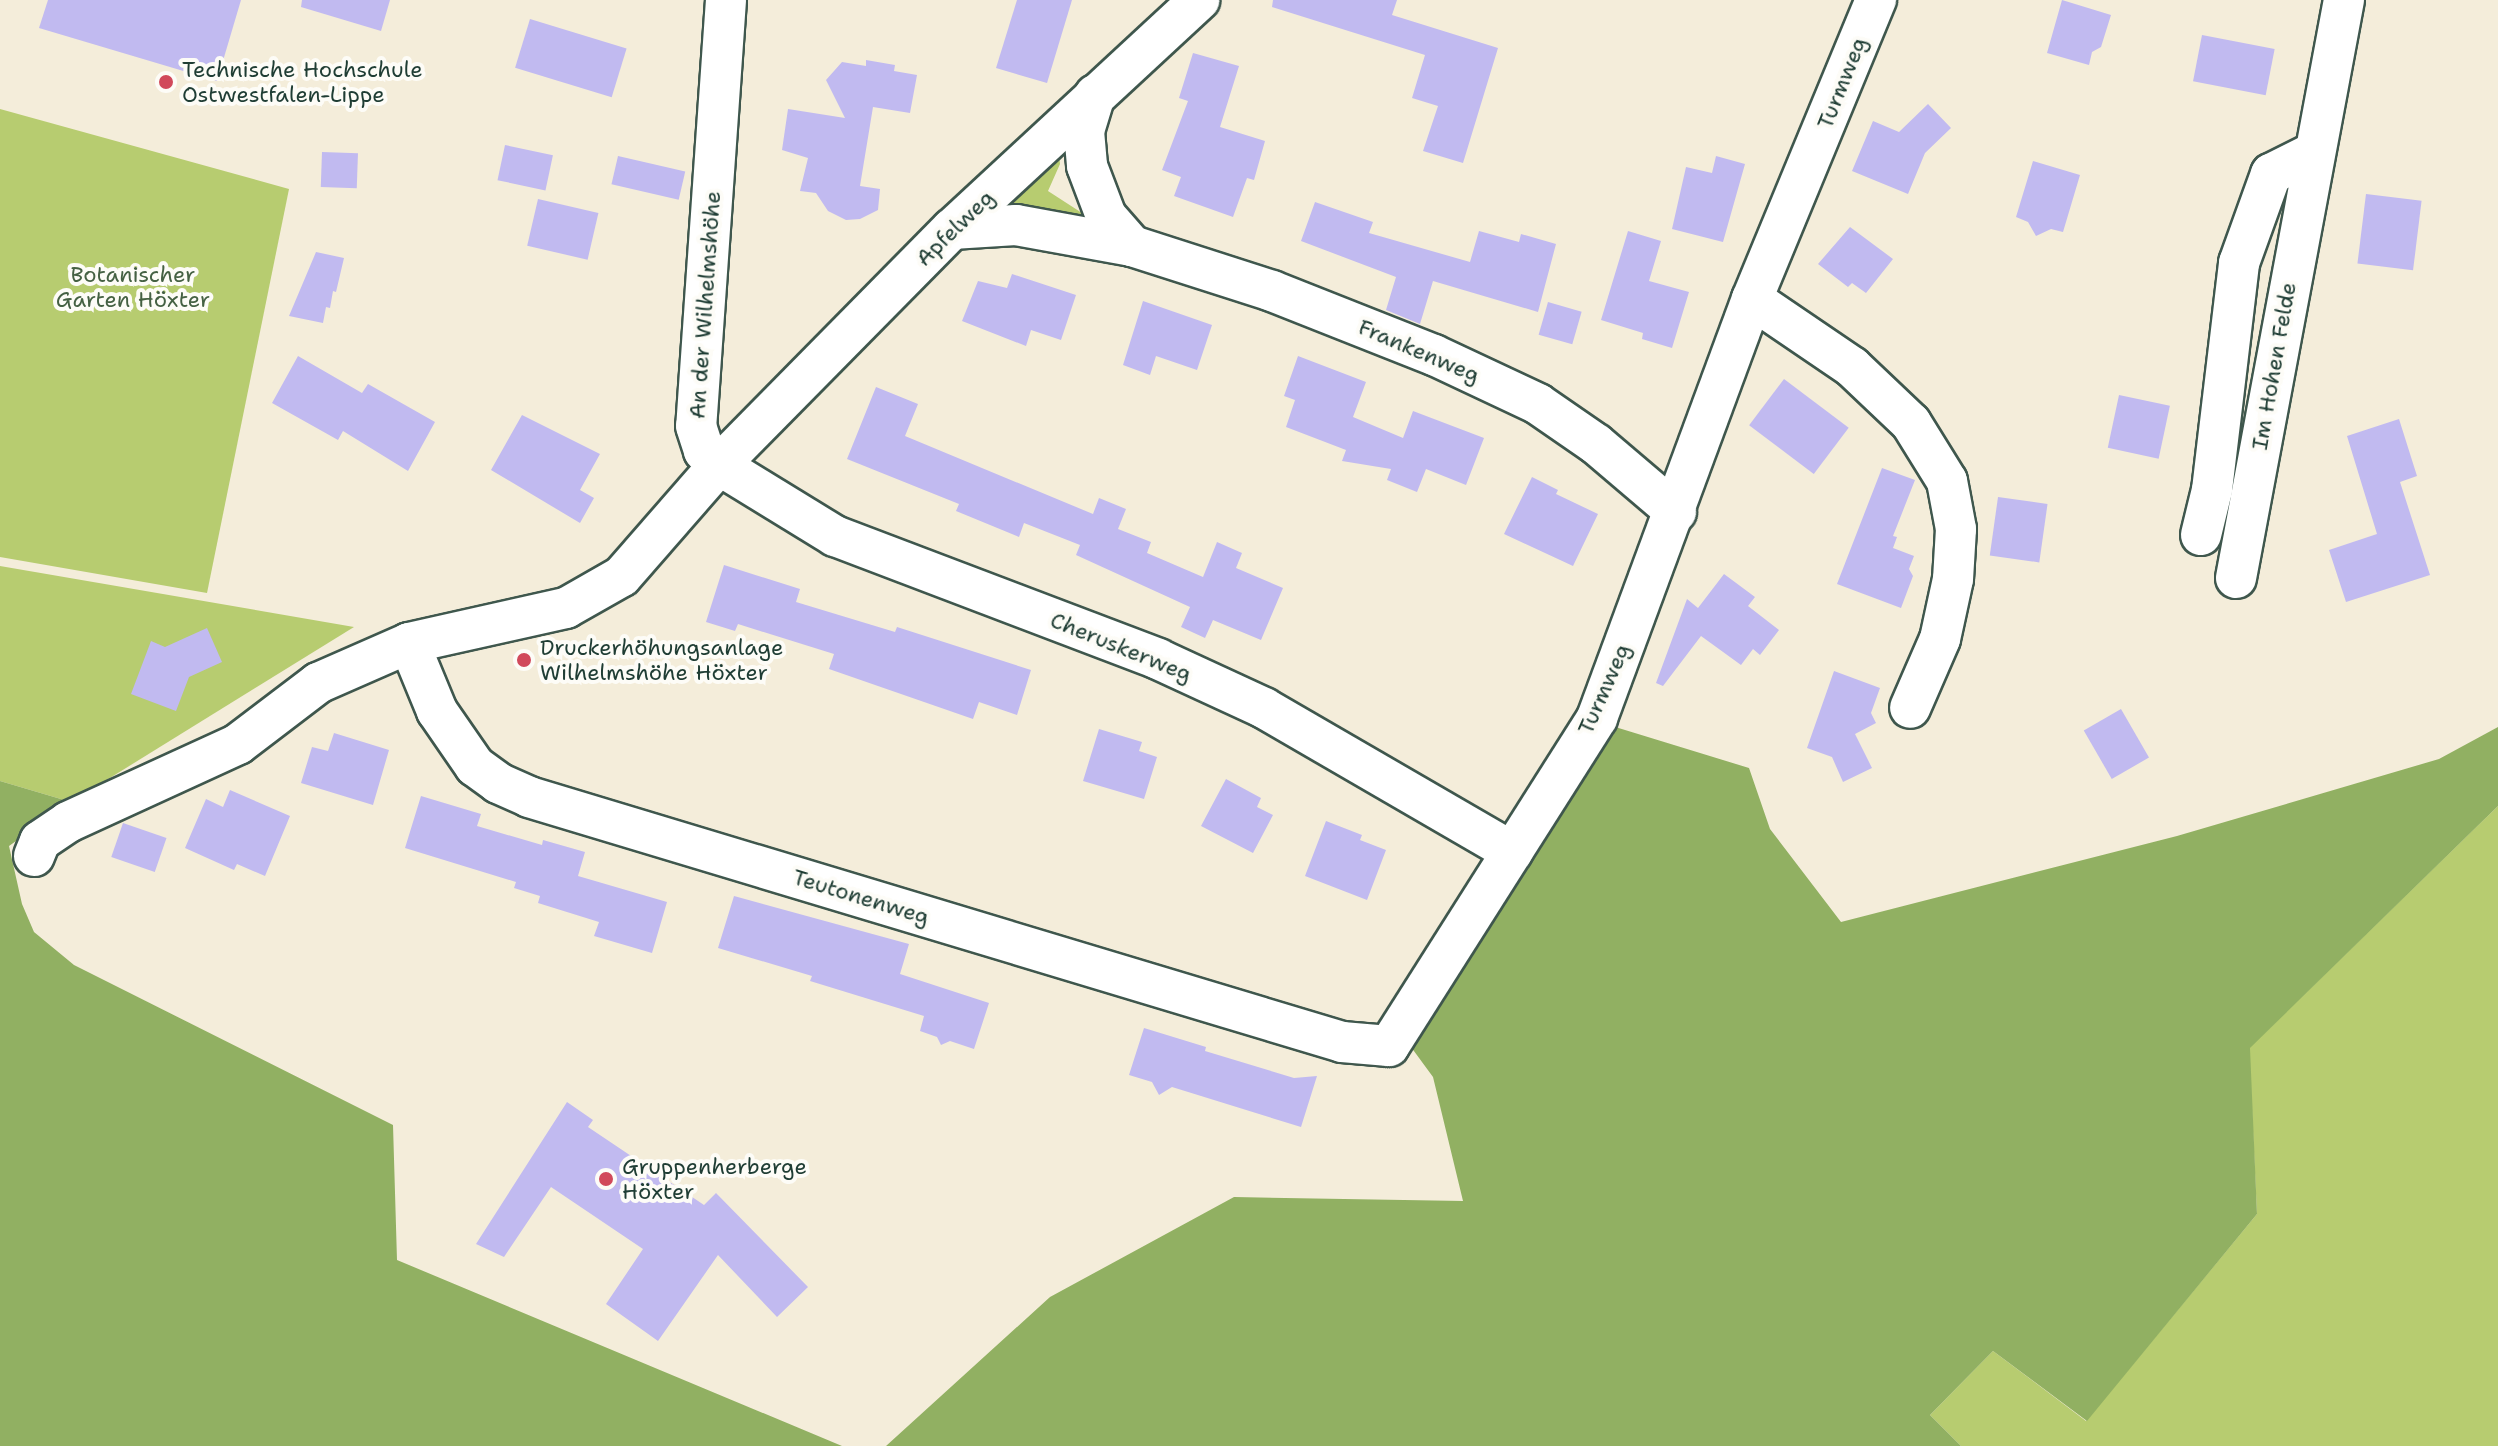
<!DOCTYPE html>
<html>
<head>
<meta charset="utf-8">
<style>
  body { margin:0 }
  #map { position:relative; width:2498px; height:1446px; overflow:hidden; background:#f4edda; font-family:"Shantell Sans",sans-serif }
  div>[style] { position:absolute }
  .green>* { inset:0; background:#b7cc70 }
  .forest>* { inset:0; background:#91b062 }
  .building>* { inset:0; background:#c1baf0; transform-origin:0 0 }
  .roads { filter:drop-shadow(2px 0 #3f574d) drop-shadow(-2px 0 #3f574d) drop-shadow(0 2px #3f574d) drop-shadow(0 -2px #3f574d) }
  .street>* { height:40px; margin:-20px; padding:0 20px; transform-origin:20px; border-radius:20px; background:#fff }
  .dots>* { width:22px; height:22px; translate:-50% -50%; box-sizing:border-box; border:4px solid #fdfcf7; border-radius:50% }
  span { translate:-50% -50%; white-space:nowrap; text-align:center; line-height:1.15; -webkit-text-stroke:8px #fdfcf7; paint-order:stroke }
  .poi-label { font-size:22px; color:#1f3d34 }
  .left { translate:0 -50%; text-align:left }
  .street-label { font-size:22px; color:#1f3d34 }
  .park-label { font-size:22px; color:#456143 }
</style>
</head>
<body>
<div id="map">
  <div class="green">
    <i style="clip-path:polygon(0 109px,289px 189px,207px 593px,0 557px)"></i>
    <i style="clip-path:polygon(1056px 126px,1060px 164px,1048px 191px,1099px 224px,976px 199px)"></i>
    <i style="clip-path:polygon(0 566px,354px 627px,71px 802px,0 781px)"></i>
    <i style="clip-path:polygon(2498px 806px,2498px 1446px,1961px 1446px,1930px 1415px,1993px 1351px,2086px 1421px,2257px 1214px,2249px 1048px)"></i>
  </div>
  <div class="forest">
    <i style="clip-path:polygon(1612px 726px,1749px 768px,1770px 829px,1841px 922px,2177px 836px,2439px 759px,2498px 727px,2498px 806px,2250px 1048px,2257px 1214px,2087px 1421px,1993px 1351px,1930px 1415px,1961px 1446px,886px 1446px,1050px 1297px,1234px 1197px,1463px 1201px,1433px 1077px,1411px 1047px)"></i>
    <i style="clip-path:polygon(0 781px,71px 802px,9px 846px,22px 904px,34px 932px,74px 965px,393px 1125px,397px 1260px,842px 1446px,0 1446px)"></i>
  </div>
  <div class="building">
    <i style="clip-path:polygon(48px 0,241px 0,217px 81px,39px 28px)"></i>
    <i style="clip-path:polygon(302px 0,390px 0,381px 31px,301px 7px)"></i>
    <i style="clip-path:polygon(1017px 0,1072px 0,1047px 83px,996px 68px)"></i>
    <i style="clip-path:polygon(1273px 0,1397px 0,1392px 15px,1498px 48px,1463px 163px,1423px 151px,1438px 106px,1412px 98px,1425px 55px,1272px 7px)"></i>
    <i style="clip-path:polygon(2062px 0,2111px 15px,2101px 47px,2092px 52px,2089px 65px,2047px 53px)"></i>
    <i style="left:530px;top:19px;width:101px;height:51px;rotate:17deg"></i>
    <i style="left:2202px;top:35px;width:74px;height:47px;rotate:11deg"></i>
    <i style="clip-path:polygon(1193px 53px,1239px 66px,1220px 127px,1265px 141px,1254px 180px,1247px 178px,1233px 217px,1174px 196px,1181px 177px,1162px 170px,1188px 101px,1179px 98px)"></i>
    <i style="clip-path:polygon(866px 60px,895px 65px,894px 71px,917px 75px,910px 113px,873px 107px,860px 186px,880px 189px,878px 210px,860px 219px,846px 220px,828px 211px,816px 193px,800px 191px,808px 158px,782px 150px,788px 109px,845px 118px,826px 80px,842px 62px,866px 66px)"></i>
    <i style="clip-path:polygon(1928px 104px,1951px 128px,1925px 153px,1908px 194px,1852px 171px,1873px 121px,1899px 132px)"></i>
    <i style="left:505px;top:145px;width:49px;height:36px;rotate:12deg"></i>
    <i style="left:322px;top:152px;width:36px;height:35px;rotate:2deg"></i>
    <i style="left:618px;top:156px;width:69px;height:29px;rotate:13deg"></i>
    <i style="clip-path:polygon(1716px 156px,1745px 164px,1723px 242px,1672px 229px,1686px 167px,1712px 173px)"></i>
    <i style="clip-path:polygon(2033px 161px,2080px 175px,2063px 232px,2051px 229px,2036px 236px,2028px 222px,2016px 217px)"></i>
    <i style="left:2366px;top:194px;width:56px;height:70px;rotate:7deg"></i>
    <i style="left:538px;top:199px;width:62px;height:48px;rotate:13deg"></i>
    <i style="clip-path:polygon(1315px 202px,1373px 222px,1369px 233px,1470px 262px,1479px 231px,1519px 242px,1521px 234px,1556px 244px,1538px 312px,1433px 281px,1420px 324px,1386px 310px,1396px 277px,1301px 241px)"></i>
    <i style="clip-path:polygon(1850px 227px,1893px 259px,1866px 293px,1852px 283px,1848px 287px,1818px 264px)"></i>
    <i style="clip-path:polygon(1628px 231px,1661px 241px,1649px 281px,1689px 292px,1672px 348px,1642px 339px,1643px 333px,1601px 320px)"></i>
    <i style="clip-path:polygon(316px 252px,344px 258px,336px 292px,333px 291px,330px 308px,326px 307px,323px 323px,289px 316px)"></i>
    <i style="clip-path:polygon(1012px 274px,1076px 295px,1061px 340px,1031px 330px,1026px 346px,962px 321px,978px 281px,1007px 288px)"></i>
    <i style="clip-path:polygon(1143px 301px,1212px 325px,1197px 370px,1156px 356px,1150px 375px,1123px 365px)"></i>
    <i style="left:1548px;top:302px;width:35px;height:34px;rotate:16deg"></i>
    <i style="clip-path:polygon(298px 356px,362px 393px,368px 384px,435px 422px,408px 471px,343px 431px,338px 440px,272px 403px)"></i>
    <i style="clip-path:polygon(1298px 356px,1366px 382px,1353px 417px,1403px 438px,1413px 411px,1484px 438px,1466px 485px,1426px 469px,1417px 492px,1387px 480px,1391px 469px,1342px 461px,1346px 450px,1286px 427px,1295px 400px,1284px 396px)"></i>
    <i style="left:1784px;top:379px;width:81px;height:58px;rotate:37deg"></i>
    <i style="clip-path:polygon(876px 387px,918px 404px,905px 436px,1093px 514px,1099px 498px,1126px 509px,1118px 529px,1151px 542px,1147px 553px,1203px 577px,1217px 542px,1242px 553px,1236px 568px,1283px 588px,1261px 640px,1213px 620px,1205px 638px,1181px 627px,1190px 607px,1076px 555px,1080px 545px,1024px 523px,1019px 537px,956px 511px,959px 504px,847px 459px)"></i>
    <i style="left:2119px;top:395px;width:52px;height:54px;rotate:12deg"></i>
    <i style="clip-path:polygon(522px 415px,600px 454px,580px 490px,594px 498px,580px 523px,491px 470px)"></i>
    <i style="clip-path:polygon(2399px 419px,2417px 476px,2400px 482px,2430px 575px,2346px 602px,2329px 550px,2377px 534px,2347px 436px)"></i>
    <i style="clip-path:polygon(1882px 468px,1915px 480px,1893px 536px,1897px 537px,1893px 548px,1914px 556px,1909px 569px,1913px 576px,1901px 608px,1837px 584px)"></i>
    <i style="clip-path:polygon(1532px 477px,1558px 490px,1556px 494px,1598px 514px,1573px 566px,1504px 534px)"></i>
    <i style="left:1998px;top:497px;width:50px;height:59px;rotate:8deg"></i>
    <i style="clip-path:polygon(724px 565px,800px 589px,796px 602px,895px 632px,897px 627px,1031px 670px,1017px 715px,979px 702px,973px 719px,829px 669px,834px 654px,738px 624px,735px 631px,706px 622px)"></i>
    <i style="clip-path:polygon(1724px 574px,1755px 597px,1748px 606px,1779px 630px,1760px 655px,1753px 649px,1741px 665px,1701px 636px,1663px 686px,1656px 683px,1687px 599px,1698px 608px)"></i>
    <i style="clip-path:polygon(207px 628px,222px 662px,189px 677px,176px 711px,131px 694px,151px 641px,165px 647px)"></i>
    <i style="clip-path:polygon(1834px 671px,1880px 688px,1871px 713px,1876px 723px,1855px 734px,1872px 768px,1843px 782px,1832px 757px,1807px 748px)"></i>
    <i style="left:2121px;top:709px;width:56px;height:43px;rotate:60deg"></i>
    <i style="clip-path:polygon(1099px 729px,1142px 742px,1139px 751px,1157px 757px,1144px 799px,1083px 781px)"></i>
    <i style="clip-path:polygon(334px 733px,389px 750px,373px 805px,301px 783px,312px 747px,328px 751px)"></i>
    <i style="clip-path:polygon(1226px 779px,1261px 798px,1257px 807px,1273px 815px,1253px 853px,1201px 826px)"></i>
    <i style="clip-path:polygon(230px 790px,290px 816px,265px 876px,237px 864px,234px 870px,185px 848px,206px 799px,223px 807px)"></i>
    <i style="clip-path:polygon(421px 796px,481px 814px,477px 826px,542px 845px,543px 840px,585px 852px,578px 876px,667px 902px,652px 953px,594px 936px,599px 922px,538px 903px,540px 896px,514px 888px,516px 882px,405px 848px)"></i>
    <i style="clip-path:polygon(1326px 821px,1362px 835px,1360px 840px,1386px 850px,1367px 900px,1305px 876px)"></i>
    <i style="left:123px;top:823px;width:46px;height:36px;rotate:19deg"></i>
    <i style="clip-path:polygon(734px 896px,909px 944px,900px 974px,989px 1003px,974px 1049px,950px 1041px,941px 1045px,937px 1037px,920px 1031px,924px 1016px,810px 981px,812px 976px,718px 948px)"></i>
    <i style="clip-path:polygon(1144px 1028px,1206px 1047px,1205px 1051px,1294px 1078px,1317px 1076px,1301px 1127px,1172px 1087px,1159px 1095px,1152px 1082px,1129px 1075px)"></i>
    <i style="clip-path:polygon(567px 1102px,593px 1120px,588px 1127px,704px 1205px,716px 1193px,808px 1287px,777px 1317px,718px 1255px,658px 1341px,606px 1304px,643px 1249px,551px 1187px,504px 1257px,476px 1244px)"></i>
  </div>
  <div class="roads">
    <div class="street">
      <i style="left:726px;top:0;width:427px;rotate:94deg"></i>
      <i style="left:696px;top:426px;width:26px;rotate:72deg"></i>
      <i style="left:704px;top:451px;width:21px;rotate:43deg"></i>
      <i style="left:719px;top:465px;width:136px;rotate:31.5deg"></i>
      <i style="left:835px;top:536px;width:346px;rotate:20.8deg"></i>
      <i style="left:1158px;top:659px;width:117px;rotate:24.8deg"></i>
      <i style="left:1264px;top:708px;width:287px;rotate:30.1deg"></i>
      <i style="left:1095px;top:95px;width:38px;rotate:107deg"></i>
      <i style="left:1084px;top:131px;width:35px;rotate:85deg"></i>
      <i style="left:1087px;top:166px;width:53px;rotate:69.2deg"></i>
      <i style="left:1106px;top:216px;width:40px;rotate:49deg"></i>
      <i style="left:1132px;top:246px;width:147px;rotate:17.8deg"></i>
      <i style="left:1272px;top:291px;width:174px;rotate:21.6deg"></i>
      <i style="left:1434px;top:355px;width:115px;rotate:25.2deg"></i>
      <i style="left:1538px;top:404px;width:70px;rotate:34.6deg"></i>
      <i style="left:1596px;top:444px;width:105px;rotate:40.4deg"></i>
      <i style="left:952px;top:229px;width:64px;rotate:-3.6deg"></i>
      <i style="left:1016px;top:225px;width:118px;rotate:10.3deg"></i>
      <i style="left:1752px;top:299px;width:121px;rotate:34.2deg"></i>
      <i style="left:1852px;top:367px;width:81px;rotate:43.5deg"></i>
      <i style="left:1911px;top:423px;width:68px;rotate:58.2deg"></i>
      <i style="left:1947px;top:481px;width:49px;rotate:79.4deg"></i>
      <i style="left:1956px;top:529px;width:50px;rotate:93.4deg"></i>
      <i style="left:1953px;top:579px;width:61px;rotate:102.2deg"></i>
      <i style="left:1940px;top:639px;width:75px;rotate:113.5deg"></i>
      <i style="left:2201px;top:535px;width:46px;rotate:-76.3deg"></i>
      <i style="left:2212px;top:490px;width:229px;rotate:-83.2deg"></i>
      <i style="left:2239px;top:263px;width:95px;rotate:-70.2deg"></i>
      <i style="left:2271px;top:174px;width:47px;rotate:-26.6deg"></i>
      <i style="left:2236px;top:578px;width:588px;rotate:-79.42deg"></i>
      <i style="left:409px;top:643px;width:74px;rotate:67.6deg"></i>
      <i style="left:437px;top:711px;width:67px;rotate:55.4deg"></i>
      <i style="left:475px;top:766px;width:29px;rotate:36deg"></i>
      <i style="left:498px;top:783px;width:34px;rotate:24deg"></i>
      <i style="left:529px;top:797px;width:849px;rotate:16.77deg"></i>
      <i style="left:1342px;top:1042px;width:47px;rotate:4.9deg"></i>
      <i style="left:1389px;top:1046px;width:388px;rotate:-57.6deg"></i>
      <i style="left:1597px;top:718px;width:447px;rotate:-69.7deg"></i>
      <i style="left:1752px;top:299px;width:324px;rotate:-67.5deg"></i>
      <i style="left:34px;top:856px;width:16px;rotate:-68deg"></i>
      <i style="left:40px;top:841px;width:34px;rotate:-34deg"></i>
      <i style="left:68px;top:822px;width:187px;rotate:-24.6deg"></i>
      <i style="left:238px;top:744px;width:101px;rotate:-37.3deg"></i>
      <i style="left:318px;top:683px;width:99px;rotate:-23.7deg"></i>
      <i style="left:409px;top:643px;width:161px;rotate:-12.6deg"></i>
      <i style="left:566px;top:608px;width:64px;rotate:-29.7deg"></i>
      <i style="left:622px;top:576px;width:147px;rotate:-48.9deg"></i>
      <i style="left:719px;top:465px;width:332px;rotate:-45.4deg"></i>
      <i style="left:952px;top:229px;width:337px;rotate:-42.8deg"></i>
    </div>
  </div>
  <div class="dots">
    <i style="left:166px;top:82px;background:#d1495b"></i>
    <i style="left:524px;top:660px;background:#d1495b"></i>
    <i style="left:606px;top:1179px;background:#d1495b"></i>
  </div>
  <div class="poi-label">
    <span class="left" style="left:182px;top:82px">Technische Hochschule<br>Ostwestfalen-Lippe</span>
    <span class="left" style="left:540px;top:660px">Druckerhöhungsanlage<br>Wilhelmshöhe Höxter</span>
    <span class="left" style="left:622px;top:1179px">Gruppenherberge<br>Höxter</span>
  </div>
  <div class="street-label">
    <span style="left:1842px;top:83px;rotate:-68deg">Turmweg</span>
    <span style="left:955px;top:228px;rotate:-44deg">Apfelweg</span>
    <span style="left:705px;top:305px;rotate:-86deg">An der Wilhelmshöhe</span>
    <span style="left:1419px;top:351px;rotate:23deg">Frankenweg</span>
    <span style="left:2274px;top:366px;rotate:-80deg">Im Hohen Felde</span>
    <span style="left:1121px;top:647px;rotate:22deg">Cheruskerweg</span>
    <span style="left:1604px;top:689px;rotate:-66deg">Turmweg</span>
    <span style="left:861px;top:897px;rotate:17deg">Teutonenweg</span>
  </div>
  <div class="park-label">
    <span style="left:133px;top:287px">Botanischer<br>Garten Höxter</span>
  </div>
</div>
</body>
</html>
